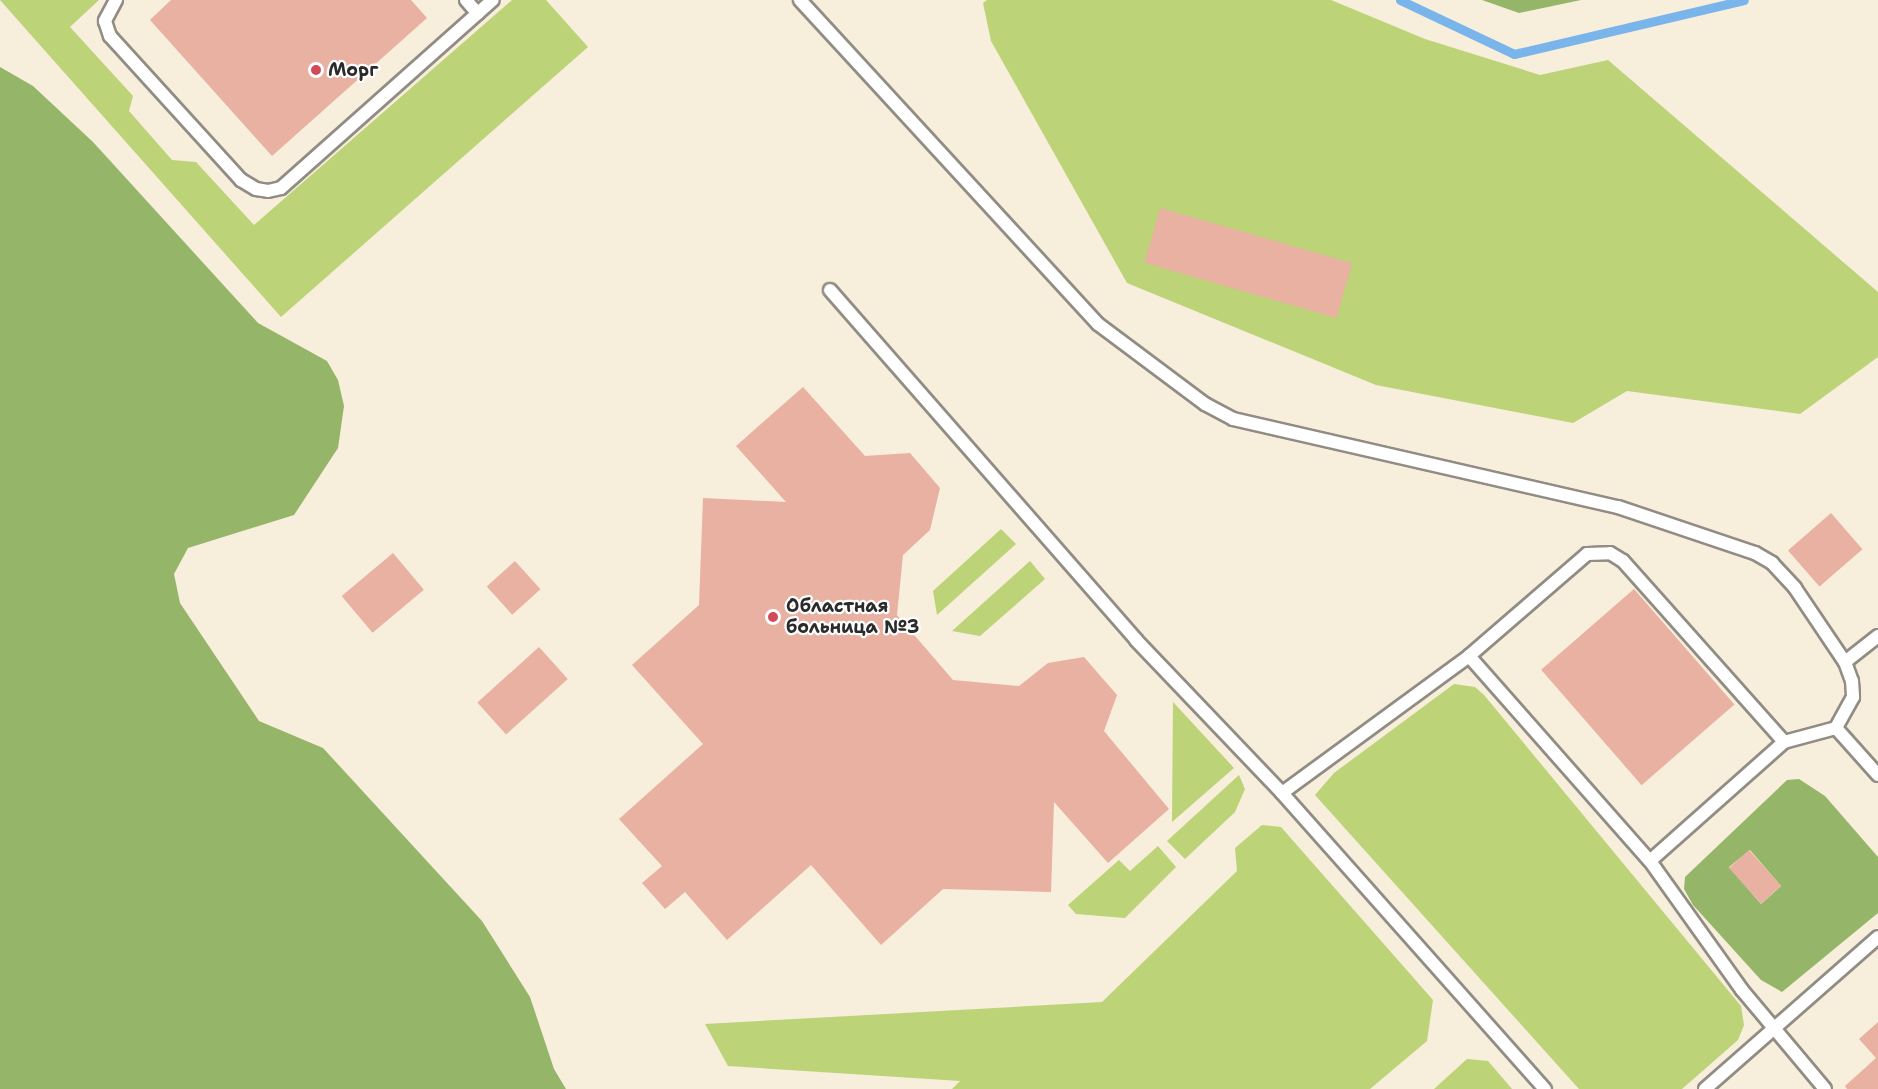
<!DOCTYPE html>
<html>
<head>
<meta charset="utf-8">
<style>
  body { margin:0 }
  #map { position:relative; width:1878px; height:1089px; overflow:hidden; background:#f7eedc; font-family:"Shantell Sans",sans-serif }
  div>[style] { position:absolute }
  .green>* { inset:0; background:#bcd377 }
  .forest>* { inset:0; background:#95b568 }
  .stream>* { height:9px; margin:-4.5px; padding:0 4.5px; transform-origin:4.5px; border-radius:4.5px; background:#79b4ea }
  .building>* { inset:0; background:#e8b1a2; transform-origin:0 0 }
  .roads { filter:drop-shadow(2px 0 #918c84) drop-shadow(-2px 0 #918c84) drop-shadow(0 2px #918c84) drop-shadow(0 -2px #918c84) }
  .service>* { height:12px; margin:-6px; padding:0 6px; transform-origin:6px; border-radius:6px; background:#fff }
  .dots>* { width:16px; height:16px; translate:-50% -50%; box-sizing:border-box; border:3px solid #fff; border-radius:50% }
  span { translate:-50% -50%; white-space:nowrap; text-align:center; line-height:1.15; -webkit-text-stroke:4.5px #fff; paint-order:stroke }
  .poi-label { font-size:18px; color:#2b2b2b; font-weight:700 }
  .left { translate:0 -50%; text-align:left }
</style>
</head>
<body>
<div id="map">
  <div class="green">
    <i style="clip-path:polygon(0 0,99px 0,70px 27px,133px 96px,129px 111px,172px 160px,196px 162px,254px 225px,512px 0,546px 0,588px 47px,281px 317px)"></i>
    <i style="clip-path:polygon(987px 0,1331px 0,1425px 39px,1540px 75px,1608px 60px,1878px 292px,1878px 357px,1800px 414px,1627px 391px,1573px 423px,1376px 385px,1127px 283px,991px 41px,983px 3px)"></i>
    <i style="clip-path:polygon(1001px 529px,1016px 544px,937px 615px,933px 591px)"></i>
    <i style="clip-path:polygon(1030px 561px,1045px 579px,980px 636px,952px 631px)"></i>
    <i style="clip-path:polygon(1454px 684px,1475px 687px,1484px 695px,1741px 1006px,1744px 1025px,1738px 1040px,1682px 1089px,1579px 1089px,1315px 795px,1334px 773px)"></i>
    <i style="clip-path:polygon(1173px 702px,1234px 768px,1172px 822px)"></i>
    <i style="clip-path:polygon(1239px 775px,1245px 789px,1235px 812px,1185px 859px,1167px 841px)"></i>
    <i style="clip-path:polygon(1262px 825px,1281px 827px,1433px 1000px,1427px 1041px,1370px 1089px,952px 1089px,960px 1081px,728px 1066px,705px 1024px,1102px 1002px,1237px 871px,1235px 848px)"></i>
    <i style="clip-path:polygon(1158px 846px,1176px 867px,1125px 918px,1076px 914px,1068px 905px,1119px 860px,1130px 871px)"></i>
    <i style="clip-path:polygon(1467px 1059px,1488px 1061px,1512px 1089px,1434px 1089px)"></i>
  </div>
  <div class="forest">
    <i style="clip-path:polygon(1482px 0,1581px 0,1519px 13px)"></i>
    <i style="clip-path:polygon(0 67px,33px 86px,93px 142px,258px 323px,327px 361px,338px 380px,344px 406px,338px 448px,294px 515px,188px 548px,174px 574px,180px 603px,259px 721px,323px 748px,482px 921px,530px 997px,554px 1069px,566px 1089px,0 1089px)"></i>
    <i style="clip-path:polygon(evenodd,1799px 779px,1825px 796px,1878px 857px,1878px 913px,1782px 992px,1761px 980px,1693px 905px,1684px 889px,1685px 877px,1787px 780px,1799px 779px,1750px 850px,1781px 886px,1761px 904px,1729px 867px,1750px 850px)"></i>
  </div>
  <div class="stream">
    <i style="left:1400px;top:0;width:126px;rotate:25.3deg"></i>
    <i style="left:1514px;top:54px;width:236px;rotate:-13.2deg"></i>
  </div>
  <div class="building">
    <i style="clip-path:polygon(171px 0,411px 0,427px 18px,272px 156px,150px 20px)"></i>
    <i style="left:1160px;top:208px;width:200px;height:57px;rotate:16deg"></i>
    <i style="clip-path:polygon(803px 387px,865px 456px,910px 453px,940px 488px,930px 530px,903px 555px,897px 615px,953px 680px,1019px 686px,1048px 663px,1084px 657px,1117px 695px,1104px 731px,1169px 809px,1108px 863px,1054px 802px,1051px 892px,943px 889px,881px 945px,811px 865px,727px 940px,685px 892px,665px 909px,642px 883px,662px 866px,619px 819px,703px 744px,632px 665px,699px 605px,703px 498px,786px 502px,736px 446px)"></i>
    <i style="left:1831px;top:513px;width:48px;height:57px;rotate:49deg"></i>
    <i style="left:393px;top:553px;width:48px;height:67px;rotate:50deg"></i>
    <i style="left:515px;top:561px;width:38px;height:38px;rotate:48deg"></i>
    <i style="left:1634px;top:589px;width:153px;height:123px;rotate:49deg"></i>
    <i style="left:539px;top:647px;width:43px;height:83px;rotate:48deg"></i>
    <i style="left:1749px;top:850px;width:48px;height:27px;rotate:48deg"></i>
    <i style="clip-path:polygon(1878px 1022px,1878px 1089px,1847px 1089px,1845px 1086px,1876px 1058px,1859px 1039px)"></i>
  </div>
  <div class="roads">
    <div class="service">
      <i style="left:116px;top:0;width:24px;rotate:118deg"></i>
      <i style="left:105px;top:21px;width:16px;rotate:72deg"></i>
      <i style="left:110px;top:36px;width:195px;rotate:47.7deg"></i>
      <i style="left:241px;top:180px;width:17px;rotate:31deg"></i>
      <i style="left:256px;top:189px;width:12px;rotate:9deg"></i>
      <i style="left:268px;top:191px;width:13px;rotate:-13deg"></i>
      <i style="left:281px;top:188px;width:283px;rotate:-41.6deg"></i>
      <i style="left:466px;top:0;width:18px;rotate:49deg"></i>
      <i style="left:800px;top:0;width:440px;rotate:47.4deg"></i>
      <i style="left:1098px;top:324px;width:134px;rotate:36.8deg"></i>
      <i style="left:1205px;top:404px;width:32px;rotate:28deg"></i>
      <i style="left:1233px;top:419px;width:395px;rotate:12.9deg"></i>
      <i style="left:1618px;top:507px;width:145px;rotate:18.6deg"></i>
      <i style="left:1755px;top:553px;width:20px;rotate:30deg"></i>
      <i style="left:1772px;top:563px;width:34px;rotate:47deg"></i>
      <i style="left:1795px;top:588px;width:89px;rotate:56deg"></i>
      <i style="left:1845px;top:662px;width:20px;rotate:70deg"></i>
      <i style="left:1852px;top:681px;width:16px;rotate:86deg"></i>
      <i style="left:1853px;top:697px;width:35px;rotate:119deg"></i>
      <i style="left:1836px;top:728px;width:54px;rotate:164.9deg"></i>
      <i style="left:1784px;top:742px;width:179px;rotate:138.4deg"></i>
      <i style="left:830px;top:290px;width:465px;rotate:48.8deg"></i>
      <i style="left:1136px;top:640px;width:211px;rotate:46.3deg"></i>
      <i style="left:1282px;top:793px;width:232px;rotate:-36.2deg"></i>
      <i style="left:1469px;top:656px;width:273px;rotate:48.6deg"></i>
      <i style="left:1650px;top:861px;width:158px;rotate:54.5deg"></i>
      <i style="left:1742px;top:990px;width:129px;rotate:50deg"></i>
      <i style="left:1469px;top:656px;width:156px;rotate:-40.8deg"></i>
      <i style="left:1587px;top:554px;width:23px;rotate:-2deg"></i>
      <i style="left:1610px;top:553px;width:15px;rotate:32deg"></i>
      <i style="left:1623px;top:561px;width:242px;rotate:48.3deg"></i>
      <i style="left:1845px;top:662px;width:42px;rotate:-38.2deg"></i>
      <i style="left:1836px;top:728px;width:63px;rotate:48.2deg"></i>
      <i style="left:1282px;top:793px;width:396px;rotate:48.4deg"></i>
      <i style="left:1705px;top:1089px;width:230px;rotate:-41.3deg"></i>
    </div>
  </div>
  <div class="dots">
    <i style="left:316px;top:70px;background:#d1495b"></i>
    <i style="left:773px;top:617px;background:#d1495b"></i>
  </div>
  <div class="poi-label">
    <span class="left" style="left:328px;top:70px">Морг</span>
    <span class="left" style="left:786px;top:617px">Областная<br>больница №3</span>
  </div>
</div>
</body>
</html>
